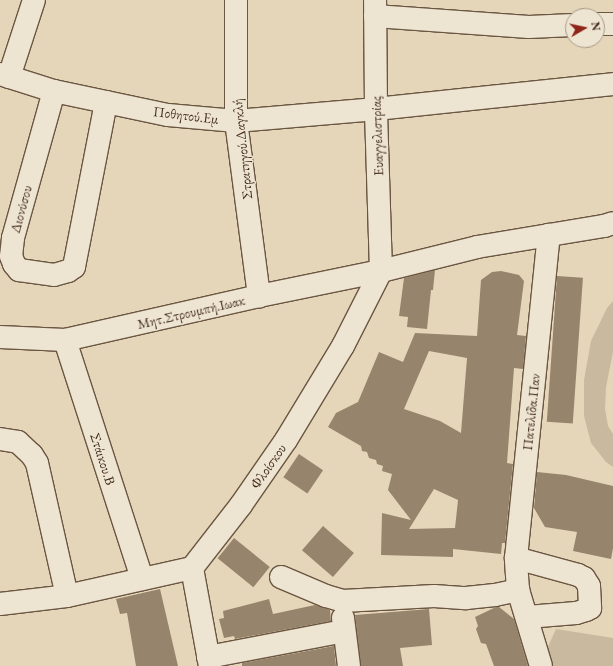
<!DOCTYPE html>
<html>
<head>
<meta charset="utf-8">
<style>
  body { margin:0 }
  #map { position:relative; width:613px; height:666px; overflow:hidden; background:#e5d6b9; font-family:"EB Garamond",serif }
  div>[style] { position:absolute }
  .green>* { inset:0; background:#c9b99e }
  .building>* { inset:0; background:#96846c; transform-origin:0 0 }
  .roads { filter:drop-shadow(1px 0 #6a5641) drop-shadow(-1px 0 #6a5641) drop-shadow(0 1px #6a5641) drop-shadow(0 -1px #6a5641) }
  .minor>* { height:22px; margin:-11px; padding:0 11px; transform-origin:11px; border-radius:11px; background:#eee4d2 }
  span { translate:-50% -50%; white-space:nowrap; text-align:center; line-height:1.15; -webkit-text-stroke:3px #eee4d2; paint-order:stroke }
  .street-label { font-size:14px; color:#412b19 }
  .north { position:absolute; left:565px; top:8px; width:40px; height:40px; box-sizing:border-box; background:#eee4d2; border:1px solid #a99a88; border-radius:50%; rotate:81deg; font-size:11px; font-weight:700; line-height:16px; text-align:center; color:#412b19 }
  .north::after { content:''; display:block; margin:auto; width:14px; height:18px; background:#8f2418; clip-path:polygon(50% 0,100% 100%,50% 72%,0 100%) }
</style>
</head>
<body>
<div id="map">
  <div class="green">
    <i style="clip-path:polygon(613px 301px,613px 352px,606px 387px,605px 409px,608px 426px,613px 434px,613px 467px,606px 462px,591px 443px,584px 416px,584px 380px,591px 341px,607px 308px)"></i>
    <i style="clip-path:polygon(556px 629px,613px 638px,613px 666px,550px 666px,546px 651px)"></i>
  </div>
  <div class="building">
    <i style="clip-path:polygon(435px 270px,433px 290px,431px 290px,427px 329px,407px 327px,408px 317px,399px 316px,404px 278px)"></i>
    <i style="clip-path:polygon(evenodd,501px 271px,519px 275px,524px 281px,517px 335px,526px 336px,523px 369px,514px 368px,507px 463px,513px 464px,505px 543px,502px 543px,501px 554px,453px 549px,453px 557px,381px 555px,382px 513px,411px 520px,388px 490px,392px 474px,382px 471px,383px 466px,377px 464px,376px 460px,369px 458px,367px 452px,362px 451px,361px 446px,328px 427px,336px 413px,358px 402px,379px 352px,403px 362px,415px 333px,477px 336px,481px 280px,492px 272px,501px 271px,429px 351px,467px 358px,461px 433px,440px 421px,404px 409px,429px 351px,501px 271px,434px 489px,458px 500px,455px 528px,409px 529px,434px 489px)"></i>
    <i style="left:557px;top:276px;width:26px;height:146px;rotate:4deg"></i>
    <i style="left:299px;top:454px;width:29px;height:28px;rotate:34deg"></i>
    <i style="clip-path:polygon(537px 472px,566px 475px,613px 486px,613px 548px,611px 559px,573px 551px,577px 532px,545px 527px,534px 508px)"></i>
    <i style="left:323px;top:526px;width:41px;height:32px;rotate:41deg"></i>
    <i style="left:234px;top:538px;width:46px;height:26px;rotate:39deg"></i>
    <i style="clip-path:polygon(160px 589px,178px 666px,136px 666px,127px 613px,120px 614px,116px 599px)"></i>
    <i style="clip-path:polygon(269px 599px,273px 614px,315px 605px,330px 610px,331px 621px,235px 639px,234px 636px,224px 638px,219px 619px,224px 618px,223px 611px)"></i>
    <i style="clip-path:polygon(496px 607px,499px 607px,514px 619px,528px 666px,494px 666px,486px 644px,481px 643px,476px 629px,478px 626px,475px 617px)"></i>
    <i style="clip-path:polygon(429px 609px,432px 645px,400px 648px,403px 666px,361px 666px,355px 615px)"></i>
    <i style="clip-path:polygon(334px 646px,336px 666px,242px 666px,242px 663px)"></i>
  </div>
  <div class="roads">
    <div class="minor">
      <i style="left:236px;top:0;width:121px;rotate:90deg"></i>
      <i style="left:236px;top:121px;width:177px;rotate:82.5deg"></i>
      <i style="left:375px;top:16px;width:154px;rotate:4.1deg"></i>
      <i style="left:529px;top:27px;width:44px;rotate:-2.6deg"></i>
      <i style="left:597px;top:24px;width:16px"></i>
      <i style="left:0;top:74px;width:57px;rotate:17.5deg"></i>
      <i style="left:54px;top:91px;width:116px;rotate:11.9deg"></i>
      <i style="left:168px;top:115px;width:68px;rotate:5deg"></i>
      <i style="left:236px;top:121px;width:141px;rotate:-4.9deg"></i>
      <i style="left:376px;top:109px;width:238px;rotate:-6deg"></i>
      <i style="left:9px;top:77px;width:81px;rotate:-72deg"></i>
      <i style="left:54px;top:91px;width:153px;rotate:105.6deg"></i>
      <i style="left:13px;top:238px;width:18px;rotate:96deg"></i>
      <i style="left:11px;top:256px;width:9px;rotate:69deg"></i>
      <i style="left:14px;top:264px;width:8px;rotate:50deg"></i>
      <i style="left:19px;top:270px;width:35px;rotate:8deg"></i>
      <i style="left:54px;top:275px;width:15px;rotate:-16deg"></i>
      <i style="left:68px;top:271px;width:7px;rotate:-34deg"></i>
      <i style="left:74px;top:267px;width:168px;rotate:-79deg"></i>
      <i style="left:0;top:337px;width:65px;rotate:2.6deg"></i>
      <i style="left:65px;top:340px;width:199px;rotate:-12.8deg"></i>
      <i style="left:259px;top:296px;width:125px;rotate:-11.6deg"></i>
      <i style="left:381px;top:271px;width:99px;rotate:-14deg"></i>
      <i style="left:477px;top:247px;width:129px;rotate:-9.4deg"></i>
      <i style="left:604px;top:226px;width:9px;rotate:-18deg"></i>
      <i style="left:65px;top:340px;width:251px;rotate:72.1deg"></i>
      <i style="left:0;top:439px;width:18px;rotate:9deg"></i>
      <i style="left:18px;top:442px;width:19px;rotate:43deg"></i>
      <i style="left:32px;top:455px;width:9px;rotate:58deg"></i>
      <i style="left:37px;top:463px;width:136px;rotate:77.3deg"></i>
      <i style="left:516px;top:558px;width:64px;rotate:15.3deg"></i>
      <i style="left:578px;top:575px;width:7px;rotate:27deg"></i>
      <i style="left:584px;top:578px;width:9px;rotate:58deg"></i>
      <i style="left:589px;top:586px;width:22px;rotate:87deg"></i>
      <i style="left:590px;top:608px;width:4px;rotate:153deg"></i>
      <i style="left:586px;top:610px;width:10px;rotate:163deg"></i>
      <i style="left:576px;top:613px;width:49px;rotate:175.3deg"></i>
      <i style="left:281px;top:577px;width:49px;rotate:22.9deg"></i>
      <i style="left:326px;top:596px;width:18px;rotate:16deg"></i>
      <i style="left:343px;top:601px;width:91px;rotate:-3.1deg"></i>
      <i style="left:434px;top:596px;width:32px;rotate:4deg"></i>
      <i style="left:466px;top:598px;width:29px;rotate:-6deg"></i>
      <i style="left:495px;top:595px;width:24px;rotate:-12deg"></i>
      <i style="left:0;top:604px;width:67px;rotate:-6.8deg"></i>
      <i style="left:67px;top:596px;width:128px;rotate:-12.6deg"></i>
      <i style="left:343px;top:618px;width:48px;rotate:82.9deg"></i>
      <i style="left:208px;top:657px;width:138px;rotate:-10.8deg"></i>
      <i style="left:210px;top:666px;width:100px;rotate:-100.4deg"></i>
      <i style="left:192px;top:568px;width:80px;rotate:-52.1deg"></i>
      <i style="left:241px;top:505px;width:79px;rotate:-55.3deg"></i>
      <i style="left:286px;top:440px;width:110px;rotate:-58.8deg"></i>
      <i style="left:343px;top:346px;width:84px;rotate:-63.1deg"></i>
      <i style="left:381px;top:271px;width:162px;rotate:-91.8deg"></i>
      <i style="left:376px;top:109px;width:109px;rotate:-90.5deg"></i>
      <i style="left:541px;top:666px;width:79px;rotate:-106.8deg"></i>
      <i style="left:518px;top:590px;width:32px;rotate:-94deg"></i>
      <i style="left:516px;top:558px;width:325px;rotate:-84.2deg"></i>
    </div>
  </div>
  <div class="street-label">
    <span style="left:186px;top:115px;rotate:7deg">Ποθητού.Εμ</span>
    <span style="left:377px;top:136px;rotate:-92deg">Ευαγγελιστρίας</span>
    <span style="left:242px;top:149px;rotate:-96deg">Στρατηγού.Δαγκλή</span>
    <span style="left:21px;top:209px;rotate:-75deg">Διονύσου</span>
    <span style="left:191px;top:312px;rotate:-13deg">Μητ.Στρουμπή.Ιωακ</span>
    <span style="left:531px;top:412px;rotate:-84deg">Πατελίδα.Παν</span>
    <span style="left:103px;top:459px;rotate:72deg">Στάικου.Β</span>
    <span style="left:268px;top:466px;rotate:-55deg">Φλοίσκου</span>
  </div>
  <div class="north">N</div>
</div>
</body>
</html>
